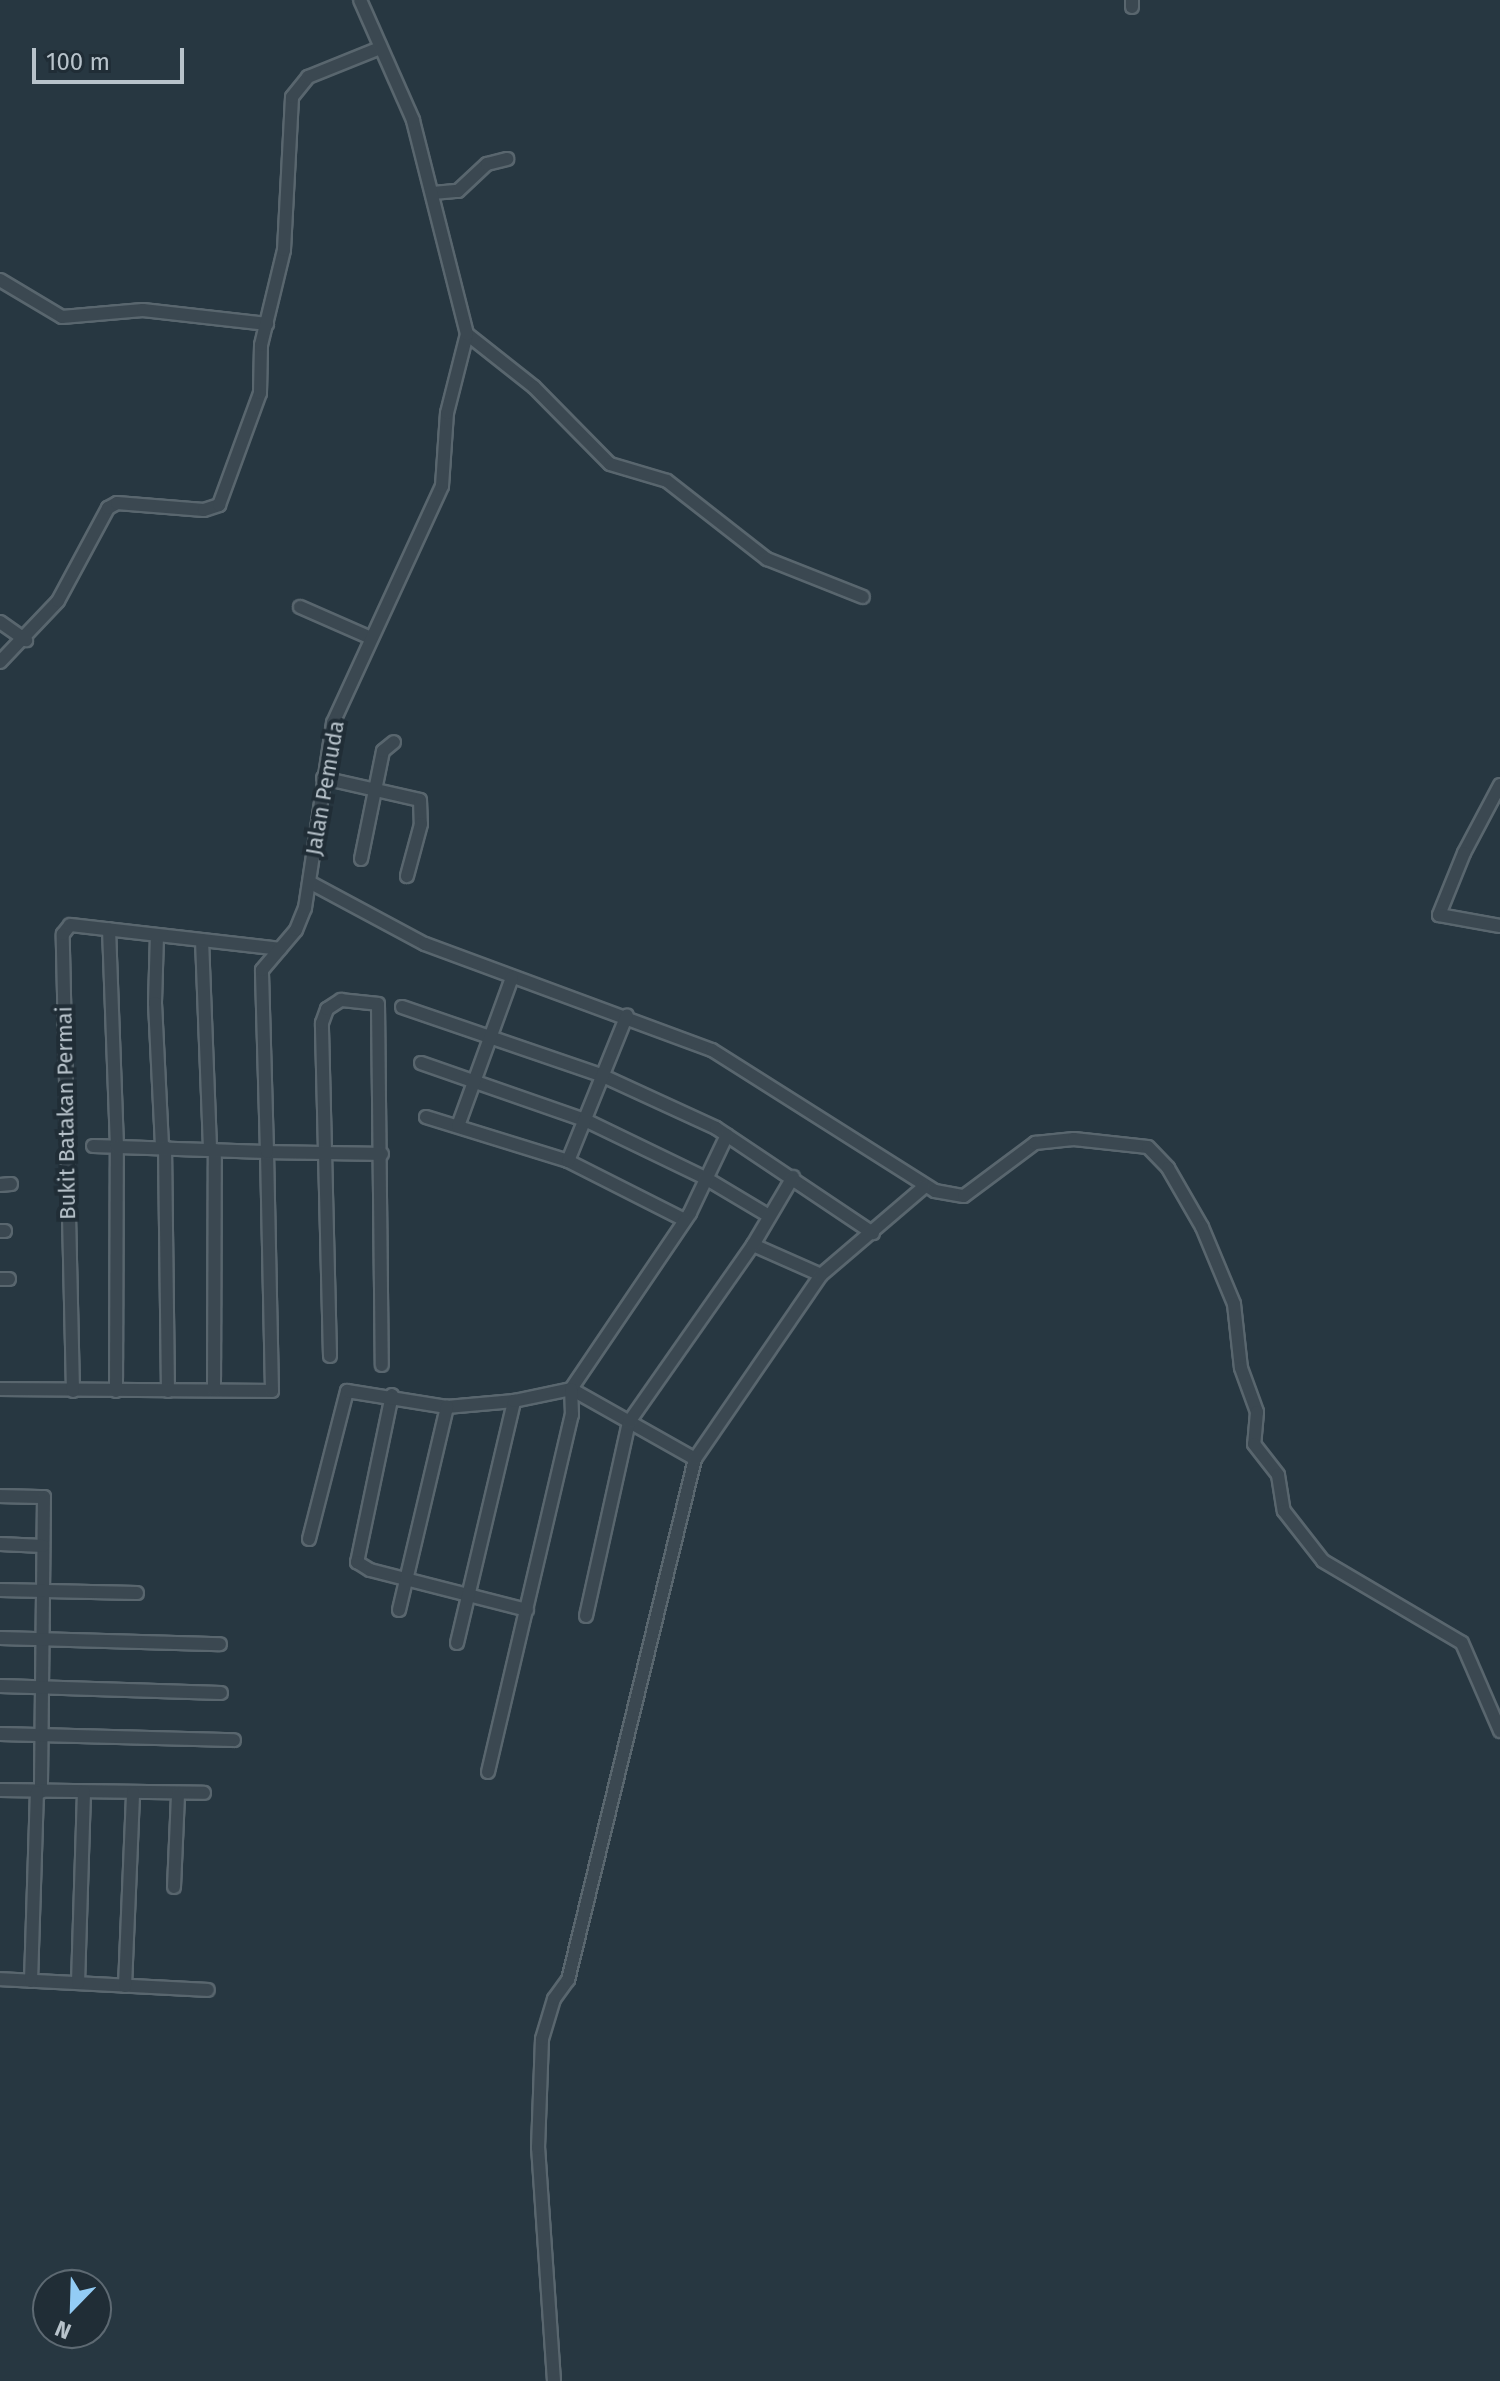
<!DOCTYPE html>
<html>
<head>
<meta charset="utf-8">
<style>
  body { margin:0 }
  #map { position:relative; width:1500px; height:2381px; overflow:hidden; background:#273741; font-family:"Fira Sans",sans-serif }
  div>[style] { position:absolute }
  .roads { filter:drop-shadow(2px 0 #59666e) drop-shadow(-2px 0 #59666e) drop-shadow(0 2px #59666e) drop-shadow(0 -2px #59666e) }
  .minor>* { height:12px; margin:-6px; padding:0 6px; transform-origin:6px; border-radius:6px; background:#3b4851 }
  span { translate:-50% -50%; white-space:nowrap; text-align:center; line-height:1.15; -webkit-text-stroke:8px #202d36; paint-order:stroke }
  .street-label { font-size:22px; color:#b8c3cb }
  .north { position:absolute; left:32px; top:2269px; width:80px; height:80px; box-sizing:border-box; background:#202d36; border:2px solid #5d6972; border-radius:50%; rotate:203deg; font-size:22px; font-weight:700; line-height:32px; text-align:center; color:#b8c3cb }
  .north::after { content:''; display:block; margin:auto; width:28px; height:36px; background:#93ccf5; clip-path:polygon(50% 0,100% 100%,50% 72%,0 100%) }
  .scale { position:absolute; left:32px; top:48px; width:152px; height:36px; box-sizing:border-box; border:4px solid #b8c3cb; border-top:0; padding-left:10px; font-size:24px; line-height:28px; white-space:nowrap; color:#b8c3cb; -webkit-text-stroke:6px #202d36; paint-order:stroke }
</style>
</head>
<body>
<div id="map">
  <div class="roads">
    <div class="minor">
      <i style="left:1132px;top:0;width:7px;rotate:90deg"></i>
      <i style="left:433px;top:193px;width:25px;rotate:-5deg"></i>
      <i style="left:458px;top:191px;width:40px;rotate:-43deg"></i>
      <i style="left:487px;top:164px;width:21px;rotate:-14deg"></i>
      <i style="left:0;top:280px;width:72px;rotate:30.8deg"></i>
      <i style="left:62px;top:317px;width:81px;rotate:-4.9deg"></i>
      <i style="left:143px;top:310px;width:125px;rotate:6.4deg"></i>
      <i style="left:467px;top:334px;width:85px;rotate:38.3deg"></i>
      <i style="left:534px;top:387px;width:108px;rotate:45.4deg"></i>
      <i style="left:610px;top:464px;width:59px;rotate:16.6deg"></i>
      <i style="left:667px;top:481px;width:127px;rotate:38deg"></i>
      <i style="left:767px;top:559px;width:103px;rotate:21.6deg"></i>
      <i style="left:300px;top:607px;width:77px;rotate:23.6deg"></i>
      <i style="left:0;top:622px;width:32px;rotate:35deg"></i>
      <i style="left:0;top:662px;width:84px;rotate:-46.4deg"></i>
      <i style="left:58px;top:601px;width:106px;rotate:-61.7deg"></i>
      <i style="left:108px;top:508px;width:10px;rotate:-29deg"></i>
      <i style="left:117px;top:503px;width:87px;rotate:4.6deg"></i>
      <i style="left:204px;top:510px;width:16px;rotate:-18deg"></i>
      <i style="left:219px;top:505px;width:119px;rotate:-69.9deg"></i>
      <i style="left:260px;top:393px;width:48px;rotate:-88.8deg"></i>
      <i style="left:261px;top:345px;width:98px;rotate:-76.4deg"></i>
      <i style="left:284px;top:250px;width:153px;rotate:-87deg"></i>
      <i style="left:292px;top:97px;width:26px;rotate:-51deg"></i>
      <i style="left:308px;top:77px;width:78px;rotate:-21.9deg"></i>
      <i style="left:323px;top:778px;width:99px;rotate:12.8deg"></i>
      <i style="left:420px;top:800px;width:24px;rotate:88deg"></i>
      <i style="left:421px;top:824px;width:54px;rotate:105.1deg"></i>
      <i style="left:1500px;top:785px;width:77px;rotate:117.9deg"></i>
      <i style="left:1464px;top:853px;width:67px;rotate:112deg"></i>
      <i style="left:1439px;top:915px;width:62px;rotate:10.2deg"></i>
      <i style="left:361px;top:859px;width:110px;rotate:-78.5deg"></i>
      <i style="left:383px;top:751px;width:14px;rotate:-39deg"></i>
      <i style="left:311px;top:883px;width:129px;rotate:28.2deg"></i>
      <i style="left:425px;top:944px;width:306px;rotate:20.3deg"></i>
      <i style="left:712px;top:1050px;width:264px;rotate:32.3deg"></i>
      <i style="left:935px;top:1191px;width:29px;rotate:10deg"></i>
      <i style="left:964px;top:1196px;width:89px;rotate:-36.7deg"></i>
      <i style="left:1035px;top:1143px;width:39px;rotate:-6deg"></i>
      <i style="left:1074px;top:1139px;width:74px;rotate:6.2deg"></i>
      <i style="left:1148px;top:1147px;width:29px;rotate:46deg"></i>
      <i style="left:1168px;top:1168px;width:68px;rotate:60deg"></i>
      <i style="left:1202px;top:1227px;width:83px;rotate:67.4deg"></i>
      <i style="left:1234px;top:1304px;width:64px;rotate:83.8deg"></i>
      <i style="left:1241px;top:1368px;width:47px;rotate:70deg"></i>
      <i style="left:1257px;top:1412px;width:32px;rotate:95deg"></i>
      <i style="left:1254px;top:1444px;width:39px;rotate:52deg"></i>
      <i style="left:1278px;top:1475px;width:36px;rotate:81deg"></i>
      <i style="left:1284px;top:1511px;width:63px;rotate:52deg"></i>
      <i style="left:1323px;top:1561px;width:161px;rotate:30.5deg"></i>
      <i style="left:1462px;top:1643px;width:96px;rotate:66.6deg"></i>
      <i style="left:157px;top:935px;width:68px;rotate:91.7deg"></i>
      <i style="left:155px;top:1003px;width:144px;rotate:87.2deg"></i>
      <i style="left:202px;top:940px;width:210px;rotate:87.8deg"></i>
      <i style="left:402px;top:1007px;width:213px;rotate:18.9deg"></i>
      <i style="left:603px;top:1076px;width:124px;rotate:24.7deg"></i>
      <i style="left:716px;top:1128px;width:189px;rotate:33.8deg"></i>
      <i style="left:421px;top:1063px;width:174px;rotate:19.2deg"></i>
      <i style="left:585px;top:1120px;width:136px;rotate:25.8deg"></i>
      <i style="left:707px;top:1179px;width:72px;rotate:30.8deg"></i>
      <i style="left:426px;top:1117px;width:149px;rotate:17.2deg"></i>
      <i style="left:568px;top:1161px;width:131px;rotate:26.8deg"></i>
      <i style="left:458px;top:1126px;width:158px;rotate:-70deg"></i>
      <i style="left:93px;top:1146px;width:24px;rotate:2deg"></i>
      <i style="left:117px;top:1147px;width:218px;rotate:-92.1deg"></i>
      <i style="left:165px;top:1147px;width:244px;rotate:89.3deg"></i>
      <i style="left:568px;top:1161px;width:157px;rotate:-68deg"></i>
      <i style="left:0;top:1185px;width:11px;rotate:-5deg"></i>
      <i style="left:0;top:1231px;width:5px"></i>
      <i style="left:753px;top:1245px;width:74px;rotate:23.8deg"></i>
      <i style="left:0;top:1279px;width:9px"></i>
      <i style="left:330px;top:1356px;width:333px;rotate:-91.4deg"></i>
      <i style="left:322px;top:1023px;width:15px;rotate:-70deg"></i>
      <i style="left:327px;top:1009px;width:17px;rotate:-33deg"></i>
      <i style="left:341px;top:1000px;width:37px;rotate:6deg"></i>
      <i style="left:378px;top:1004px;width:361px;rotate:89.4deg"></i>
      <i style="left:0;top:1389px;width:272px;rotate:0.4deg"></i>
      <i style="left:272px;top:1391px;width:239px;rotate:-91.2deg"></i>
      <i style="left:267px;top:1152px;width:115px;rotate:1deg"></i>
      <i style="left:571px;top:1389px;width:142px;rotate:29.4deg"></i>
      <i style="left:214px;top:1390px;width:240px;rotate:-89.8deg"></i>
      <i style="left:73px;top:1391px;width:457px;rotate:-91.3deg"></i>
      <i style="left:63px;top:934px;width:11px;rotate:-52deg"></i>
      <i style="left:70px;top:925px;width:211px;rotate:6.5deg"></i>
      <i style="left:116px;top:1391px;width:244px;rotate:-89.8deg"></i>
      <i style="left:117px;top:1147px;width:150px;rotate:1.9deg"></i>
      <i style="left:267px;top:1152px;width:182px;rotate:-91.6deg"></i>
      <i style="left:262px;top:970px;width:52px;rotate:-49.6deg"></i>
      <i style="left:296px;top:930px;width:24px;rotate:-68deg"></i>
      <i style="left:305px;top:908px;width:187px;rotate:-81.4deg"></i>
      <i style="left:333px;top:723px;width:261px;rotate:-65.3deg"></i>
      <i style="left:442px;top:486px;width:73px;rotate:-86.1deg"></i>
      <i style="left:447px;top:413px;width:81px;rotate:-75.8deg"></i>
      <i style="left:467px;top:334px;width:221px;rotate:-104.2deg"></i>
      <i style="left:413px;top:120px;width:131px;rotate:-113.8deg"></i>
      <i style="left:392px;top:1395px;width:171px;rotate:101.8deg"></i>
      <i style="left:357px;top:1562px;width:15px;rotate:32deg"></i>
      <i style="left:370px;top:1570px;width:162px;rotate:14.3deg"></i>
      <i style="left:0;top:1496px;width:44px;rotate:1.3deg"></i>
      <i style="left:44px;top:1497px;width:295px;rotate:90.6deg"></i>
      <i style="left:309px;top:1539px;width:153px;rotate:-75.6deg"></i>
      <i style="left:347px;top:1391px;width:101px;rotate:9.1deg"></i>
      <i style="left:447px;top:1407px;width:67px;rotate:-5.1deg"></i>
      <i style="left:0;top:1544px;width:43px;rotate:2.7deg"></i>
      <i style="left:0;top:1590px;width:137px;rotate:1.3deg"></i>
      <i style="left:399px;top:1610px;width:209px;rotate:-76.7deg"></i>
      <i style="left:586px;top:1616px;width:199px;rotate:-77.5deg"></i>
      <i style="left:629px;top:1422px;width:216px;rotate:-55deg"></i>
      <i style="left:753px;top:1245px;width:79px;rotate:-59.5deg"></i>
      <i style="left:0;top:1638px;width:220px;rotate:1.6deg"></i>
      <i style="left:457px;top:1643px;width:249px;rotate:-76.7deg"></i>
      <i style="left:514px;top:1401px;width:58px;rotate:-11.9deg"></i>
      <i style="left:571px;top:1389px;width:212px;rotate:-55.9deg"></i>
      <i style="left:690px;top:1213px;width:86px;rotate:-64.6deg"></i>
      <i style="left:0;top:1686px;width:221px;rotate:1.8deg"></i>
      <i style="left:0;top:1734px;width:234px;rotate:1.5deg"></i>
      <i style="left:488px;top:1772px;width:367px;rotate:-76.8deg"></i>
      <i style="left:572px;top:1415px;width:26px;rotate:-92deg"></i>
      <i style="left:0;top:1790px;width:204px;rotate:0.8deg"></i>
      <i style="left:174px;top:1887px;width:93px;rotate:-87.5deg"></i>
      <i style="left:0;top:1979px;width:208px;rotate:3deg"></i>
      <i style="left:31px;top:1981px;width:189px;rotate:-88.2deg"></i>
      <i style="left:78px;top:1983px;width:191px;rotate:-88.2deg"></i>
      <i style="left:125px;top:1986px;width:193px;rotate:-87.6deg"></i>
      <i style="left:554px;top:2381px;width:234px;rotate:-93.9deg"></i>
      <i style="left:538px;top:2148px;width:109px;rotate:-87.9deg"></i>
      <i style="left:542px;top:2039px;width:42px;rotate:-73.3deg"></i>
      <i style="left:554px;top:1999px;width:24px;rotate:-54deg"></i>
      <i style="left:568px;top:1980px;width:536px;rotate:-76.3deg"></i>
      <i style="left:695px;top:1459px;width:223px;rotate:-55.6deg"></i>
      <i style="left:821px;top:1275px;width:135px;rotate:-40.5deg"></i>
    </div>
  </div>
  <div class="street-label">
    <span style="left:325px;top:788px;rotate:-80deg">Jalan Pemuda</span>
    <span style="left:66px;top:1113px;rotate:-91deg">Bukit Batakan Permai</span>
  </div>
  <div class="north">N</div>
  <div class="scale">100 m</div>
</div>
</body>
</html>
